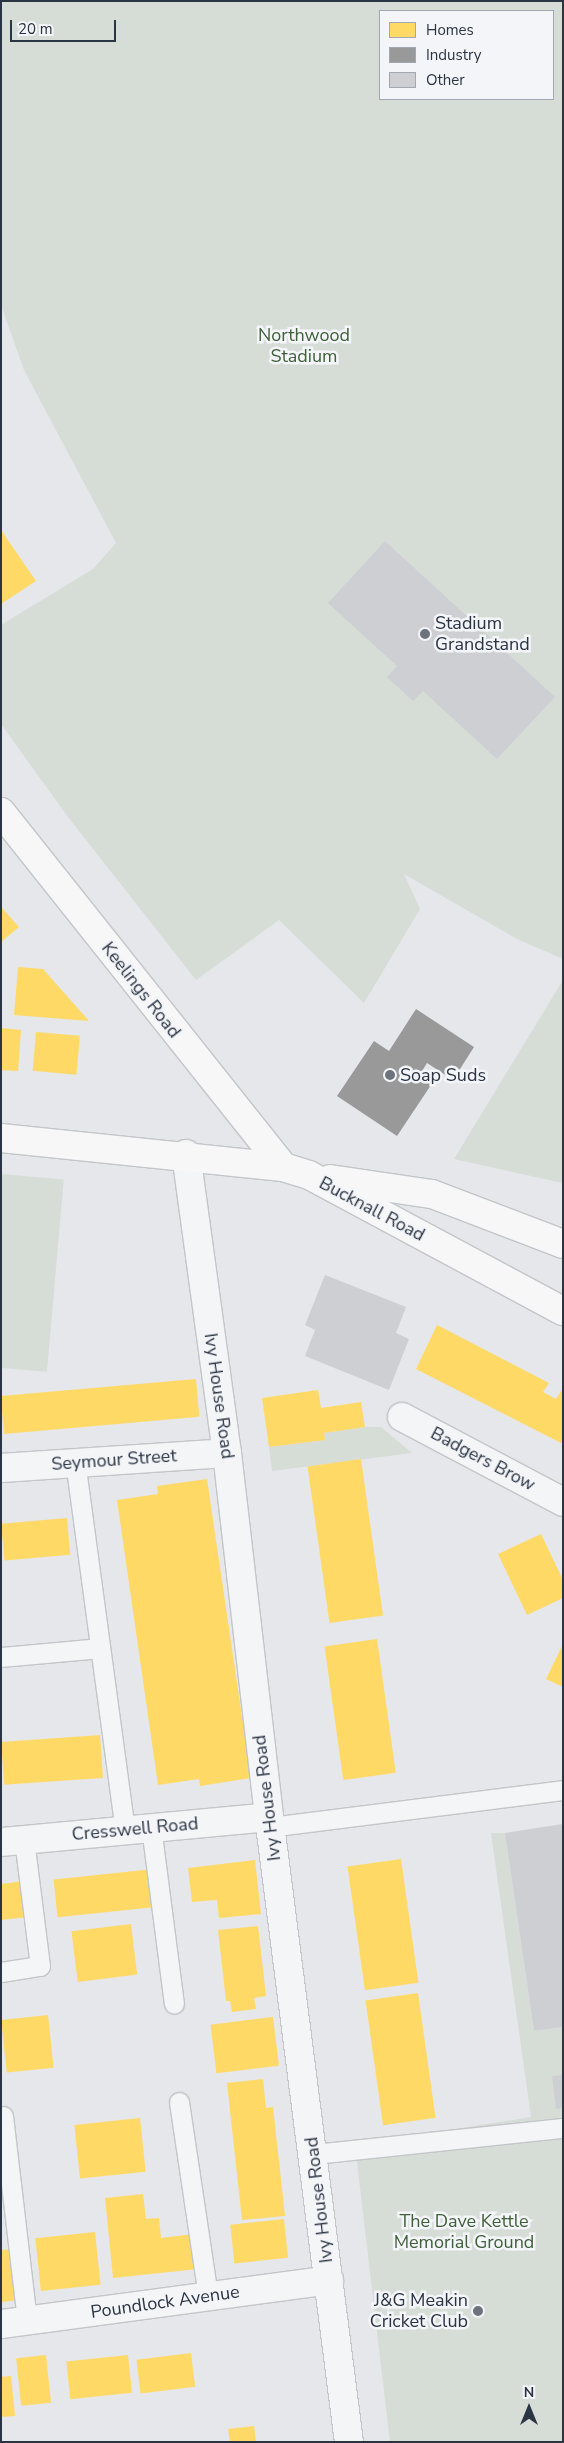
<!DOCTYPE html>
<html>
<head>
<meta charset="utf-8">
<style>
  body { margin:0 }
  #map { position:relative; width:564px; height:2443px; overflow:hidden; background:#e5e7ea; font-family:"Nunito Sans",sans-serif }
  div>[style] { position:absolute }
  .green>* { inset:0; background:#d6ddd6; transform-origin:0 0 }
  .homes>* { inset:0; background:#ffd966; transform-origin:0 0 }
  .industry>* { inset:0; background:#999 }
  .building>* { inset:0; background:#cdcfd2 }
  .roads { filter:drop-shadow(1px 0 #c3c5c8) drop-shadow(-1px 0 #c3c5c8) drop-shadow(0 1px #c3c5c8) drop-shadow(0 -1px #c3c5c8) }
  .lane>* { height:19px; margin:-9.5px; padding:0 9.5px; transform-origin:9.5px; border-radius:9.5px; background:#f4f5f6 }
  .street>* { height:28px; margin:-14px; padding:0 14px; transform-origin:14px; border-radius:14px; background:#f4f5f6 }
  .primary>* { height:28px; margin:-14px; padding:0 14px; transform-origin:14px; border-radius:14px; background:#f7f7f8 }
  .dots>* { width:14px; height:14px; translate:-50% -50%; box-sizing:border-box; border:2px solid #f3f5f8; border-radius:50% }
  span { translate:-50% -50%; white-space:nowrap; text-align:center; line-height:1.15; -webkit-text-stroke:5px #f3f5f8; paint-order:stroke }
  .park-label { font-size:18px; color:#3f5f39 }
  .poi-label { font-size:18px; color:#2b3443 }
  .left { translate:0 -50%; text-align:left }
  .right { translate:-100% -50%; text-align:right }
  .street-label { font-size:18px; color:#2b3443 }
  .frame { position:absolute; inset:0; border:2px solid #2b3443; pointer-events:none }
  .legend { position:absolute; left:379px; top:10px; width:175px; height:90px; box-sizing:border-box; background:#f3f5f8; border:1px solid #a3a8b0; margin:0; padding:6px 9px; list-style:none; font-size:15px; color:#2b3443 }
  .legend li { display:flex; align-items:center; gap:10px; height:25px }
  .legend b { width:25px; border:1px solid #a3a8b0 }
  .north { position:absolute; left:504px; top:2383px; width:50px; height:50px; -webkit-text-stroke:4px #f3f5f8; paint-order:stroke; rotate:0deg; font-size:14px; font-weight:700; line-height:20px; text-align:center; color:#2b3443 }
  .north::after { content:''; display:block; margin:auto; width:18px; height:22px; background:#2b3443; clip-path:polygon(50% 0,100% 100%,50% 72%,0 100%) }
  .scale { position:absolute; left:10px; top:20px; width:106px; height:22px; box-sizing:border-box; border:2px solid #2b3443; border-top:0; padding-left:6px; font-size:15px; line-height:18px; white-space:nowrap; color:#2b3443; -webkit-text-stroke:4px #f3f5f8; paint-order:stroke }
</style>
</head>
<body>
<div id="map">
  <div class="green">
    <i style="clip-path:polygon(evenodd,1px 1px,563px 1px,563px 959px,517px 939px,404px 874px,420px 909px,364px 1003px,279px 920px,196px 980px,68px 817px,1px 724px,1px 625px,93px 569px,116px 543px,24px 370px,1px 305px,1px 1px,380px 11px,553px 11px,553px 99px,380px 99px,380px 11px)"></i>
    <i style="clip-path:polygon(563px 980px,563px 1183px,454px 1159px)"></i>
    <i style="left:1px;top:1174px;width:63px;height:193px;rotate:5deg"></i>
    <i style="clip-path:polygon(365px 1427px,381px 1427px,412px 1453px,272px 1471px,269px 1447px,325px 1440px,324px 1433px)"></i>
    <i style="clip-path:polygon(491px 1833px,505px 1833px,534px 2031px,563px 2027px,563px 2442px,390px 2442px,355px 2145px,531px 2117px)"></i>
  </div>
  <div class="homes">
    <i style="clip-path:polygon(1px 530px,36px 581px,1px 604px)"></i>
    <i style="clip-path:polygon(1px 907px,19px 927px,1px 942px)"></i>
    <i style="clip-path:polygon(18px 967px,43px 969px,89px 1021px,14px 1015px)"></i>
    <i style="clip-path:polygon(1px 1028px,21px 1030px,18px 1071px,1px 1070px)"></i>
    <i style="left:36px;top:1032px;width:44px;height:39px;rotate:5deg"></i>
    <i style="clip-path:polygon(437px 1325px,549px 1383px,543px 1392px,556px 1399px,563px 1388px,563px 1444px,416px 1369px)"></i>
    <i style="left:196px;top:1379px;width:38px;height:196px;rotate:85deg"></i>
    <i style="clip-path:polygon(318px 1390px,321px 1408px,361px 1402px,365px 1427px,324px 1433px,325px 1440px,269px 1447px,262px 1398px)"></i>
    <i style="left:361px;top:1459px;width:158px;height:54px;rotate:82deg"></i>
    <i style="clip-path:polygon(207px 1479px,251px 1778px,200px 1786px,199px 1779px,158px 1785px,117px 1500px,158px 1494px,157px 1486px)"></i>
    <i style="left:67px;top:1518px;width:37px;height:66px;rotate:85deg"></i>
    <i style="clip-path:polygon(541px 1534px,563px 1580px,563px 1598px,527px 1615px,498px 1554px)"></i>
    <i style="left:377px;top:1639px;width:135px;height:53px;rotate:82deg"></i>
    <i style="clip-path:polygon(563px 1644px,563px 1687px,546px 1679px)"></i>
    <i style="left:100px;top:1735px;width:43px;height:99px;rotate:86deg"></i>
    <i style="left:401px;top:1859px;width:125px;height:54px;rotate:82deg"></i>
    <i style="clip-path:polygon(255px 1860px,261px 1914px,219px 1918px,217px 1900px,192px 1902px,188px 1868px)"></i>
    <i style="left:154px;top:1869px;width:38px;height:101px;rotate:84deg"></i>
    <i style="clip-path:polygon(24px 1881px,28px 1917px,1px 1920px,1px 1884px)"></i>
    <i style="left:131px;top:1924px;width:51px;height:60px;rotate:83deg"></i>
    <i style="clip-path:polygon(258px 1926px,266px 1996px,254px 1998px,256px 2009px,232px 2012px,230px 2001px,226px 2001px,218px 1930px)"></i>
    <i style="left:418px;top:1993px;width:126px;height:53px;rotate:82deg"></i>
    <i style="left:48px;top:2015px;width:53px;height:47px;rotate:84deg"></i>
    <i style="left:273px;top:2017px;width:49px;height:63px;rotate:83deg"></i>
    <i style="clip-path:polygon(263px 2079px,266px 2108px,273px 2107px,285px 2216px,242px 2220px,227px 2083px)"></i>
    <i style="left:140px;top:2118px;width:54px;height:66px;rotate:84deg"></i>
    <i style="clip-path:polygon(143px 2194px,146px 2219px,159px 2218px,161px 2238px,194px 2234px,198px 2269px,113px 2278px,105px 2198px)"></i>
    <i style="left:284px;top:2219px;width:39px;height:54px;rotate:84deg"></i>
    <i style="left:95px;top:2232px;width:53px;height:60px;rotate:84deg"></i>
    <i style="clip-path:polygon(15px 2249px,21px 2300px,1px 2302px,1px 2250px)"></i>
    <i style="left:191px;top:2353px;width:34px;height:55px;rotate:83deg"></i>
    <i style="left:46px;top:2355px;width:48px;height:30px;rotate:84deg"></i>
    <i style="left:128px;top:2355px;width:38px;height:62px;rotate:84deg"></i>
    <i style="clip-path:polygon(11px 2376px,15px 2416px,1px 2417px,1px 2377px)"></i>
    <i style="clip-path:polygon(254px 2426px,256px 2442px,230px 2442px,228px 2429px)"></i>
  </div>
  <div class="industry">
    <i style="clip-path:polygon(416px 1009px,474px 1047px,453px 1080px,427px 1063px,422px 1071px,435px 1079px,397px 1136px,337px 1096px,374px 1041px,389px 1051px)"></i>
  </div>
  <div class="building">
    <i style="clip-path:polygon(385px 541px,555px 697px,497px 759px,423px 691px,413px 701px,387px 677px,397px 666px,328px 603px)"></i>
    <i style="clip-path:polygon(325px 1275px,406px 1307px,396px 1333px,409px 1339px,389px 1390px,305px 1356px,315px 1330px,305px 1325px)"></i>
    <i style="clip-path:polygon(563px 1824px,563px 2027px,534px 2031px,505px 1833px)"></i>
    <i style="clip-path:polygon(563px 2075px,563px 2108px,556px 2109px,552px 2076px)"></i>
  </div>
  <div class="roads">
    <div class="lane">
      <i style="left:75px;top:1461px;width:371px;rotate:82.3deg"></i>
      <i style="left:1px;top:1657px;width:99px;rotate:-5.2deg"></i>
      <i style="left:151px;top:1827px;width:178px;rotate:82.6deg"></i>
      <i style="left:270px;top:1827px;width:295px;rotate:-7.2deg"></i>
      <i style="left:1px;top:1972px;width:39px;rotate:-9deg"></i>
      <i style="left:40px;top:1966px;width:127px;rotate:-97.2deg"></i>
      <i style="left:179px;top:2102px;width:197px;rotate:81.5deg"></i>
      <i style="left:3px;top:2116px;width:206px;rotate:83.3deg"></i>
      <i style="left:314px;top:2154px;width:250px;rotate:-6deg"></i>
    </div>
    <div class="street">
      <i style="left:186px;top:1154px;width:302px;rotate:82.2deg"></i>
      <i style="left:227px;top:1453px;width:366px;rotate:83.4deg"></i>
      <i style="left:269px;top:1817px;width:630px;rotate:82.71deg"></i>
      <i style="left:402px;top:1417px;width:182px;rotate:27.8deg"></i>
      <i style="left:1px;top:1468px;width:226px;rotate:-3.8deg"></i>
      <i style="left:1px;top:1842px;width:269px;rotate:-5.3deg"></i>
      <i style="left:1px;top:2324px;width:331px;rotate:-7.6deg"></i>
    </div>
    <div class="primary">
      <i style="left:1px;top:812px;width:453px;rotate:51.5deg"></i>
      <i style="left:1px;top:1138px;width:283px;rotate:5.9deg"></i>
      <i style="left:283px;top:1167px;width:27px;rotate:17deg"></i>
      <i style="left:309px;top:1175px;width:288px;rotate:28.2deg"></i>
      <i style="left:330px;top:1179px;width:103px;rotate:8.4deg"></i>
      <i style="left:432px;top:1194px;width:140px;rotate:20.9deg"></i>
    </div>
  </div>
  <div class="dots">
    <i style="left:425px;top:634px;background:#6c737d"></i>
    <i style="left:390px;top:1075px;background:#6c737d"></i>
    <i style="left:478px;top:2311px;background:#6c737d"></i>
  </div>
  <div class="park-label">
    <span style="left:304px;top:346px">Northwood<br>Stadium</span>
    <span style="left:464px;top:2232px">The Dave Kettle<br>Memorial Ground</span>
  </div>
  <div class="poi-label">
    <span class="left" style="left:435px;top:634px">Stadium<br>Grandstand</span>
    <span class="left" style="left:400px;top:1075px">Soap Suds</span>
    <span class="right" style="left:468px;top:2311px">J&amp;G Meakin<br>Cricket Club</span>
  </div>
  <div class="street-label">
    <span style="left:141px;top:990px;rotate:52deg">Keelings Road</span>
    <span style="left:372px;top:1209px;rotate:28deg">Bucknall Road</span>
    <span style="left:219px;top:1396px;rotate:82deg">Ivy House Road</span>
    <span style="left:483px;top:1459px;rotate:28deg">Badgers Brow</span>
    <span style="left:114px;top:1460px;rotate:-4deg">Seymour Street</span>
    <span style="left:267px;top:1798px;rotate:-97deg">Ivy House Road</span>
    <span style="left:135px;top:1829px;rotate:-5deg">Cresswell Road</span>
    <span style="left:319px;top:2200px;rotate:-97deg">Ivy House Road</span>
    <span style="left:165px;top:2302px;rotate:-8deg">Poundlock Avenue</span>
  </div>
  <div class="frame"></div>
  <ul class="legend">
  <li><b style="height:14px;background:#ffd966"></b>Homes</li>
  <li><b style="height:14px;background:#999"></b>Industry</li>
  <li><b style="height:14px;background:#cdcfd2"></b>Other</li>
  </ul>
  <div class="north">N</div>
  <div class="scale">20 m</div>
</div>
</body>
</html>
